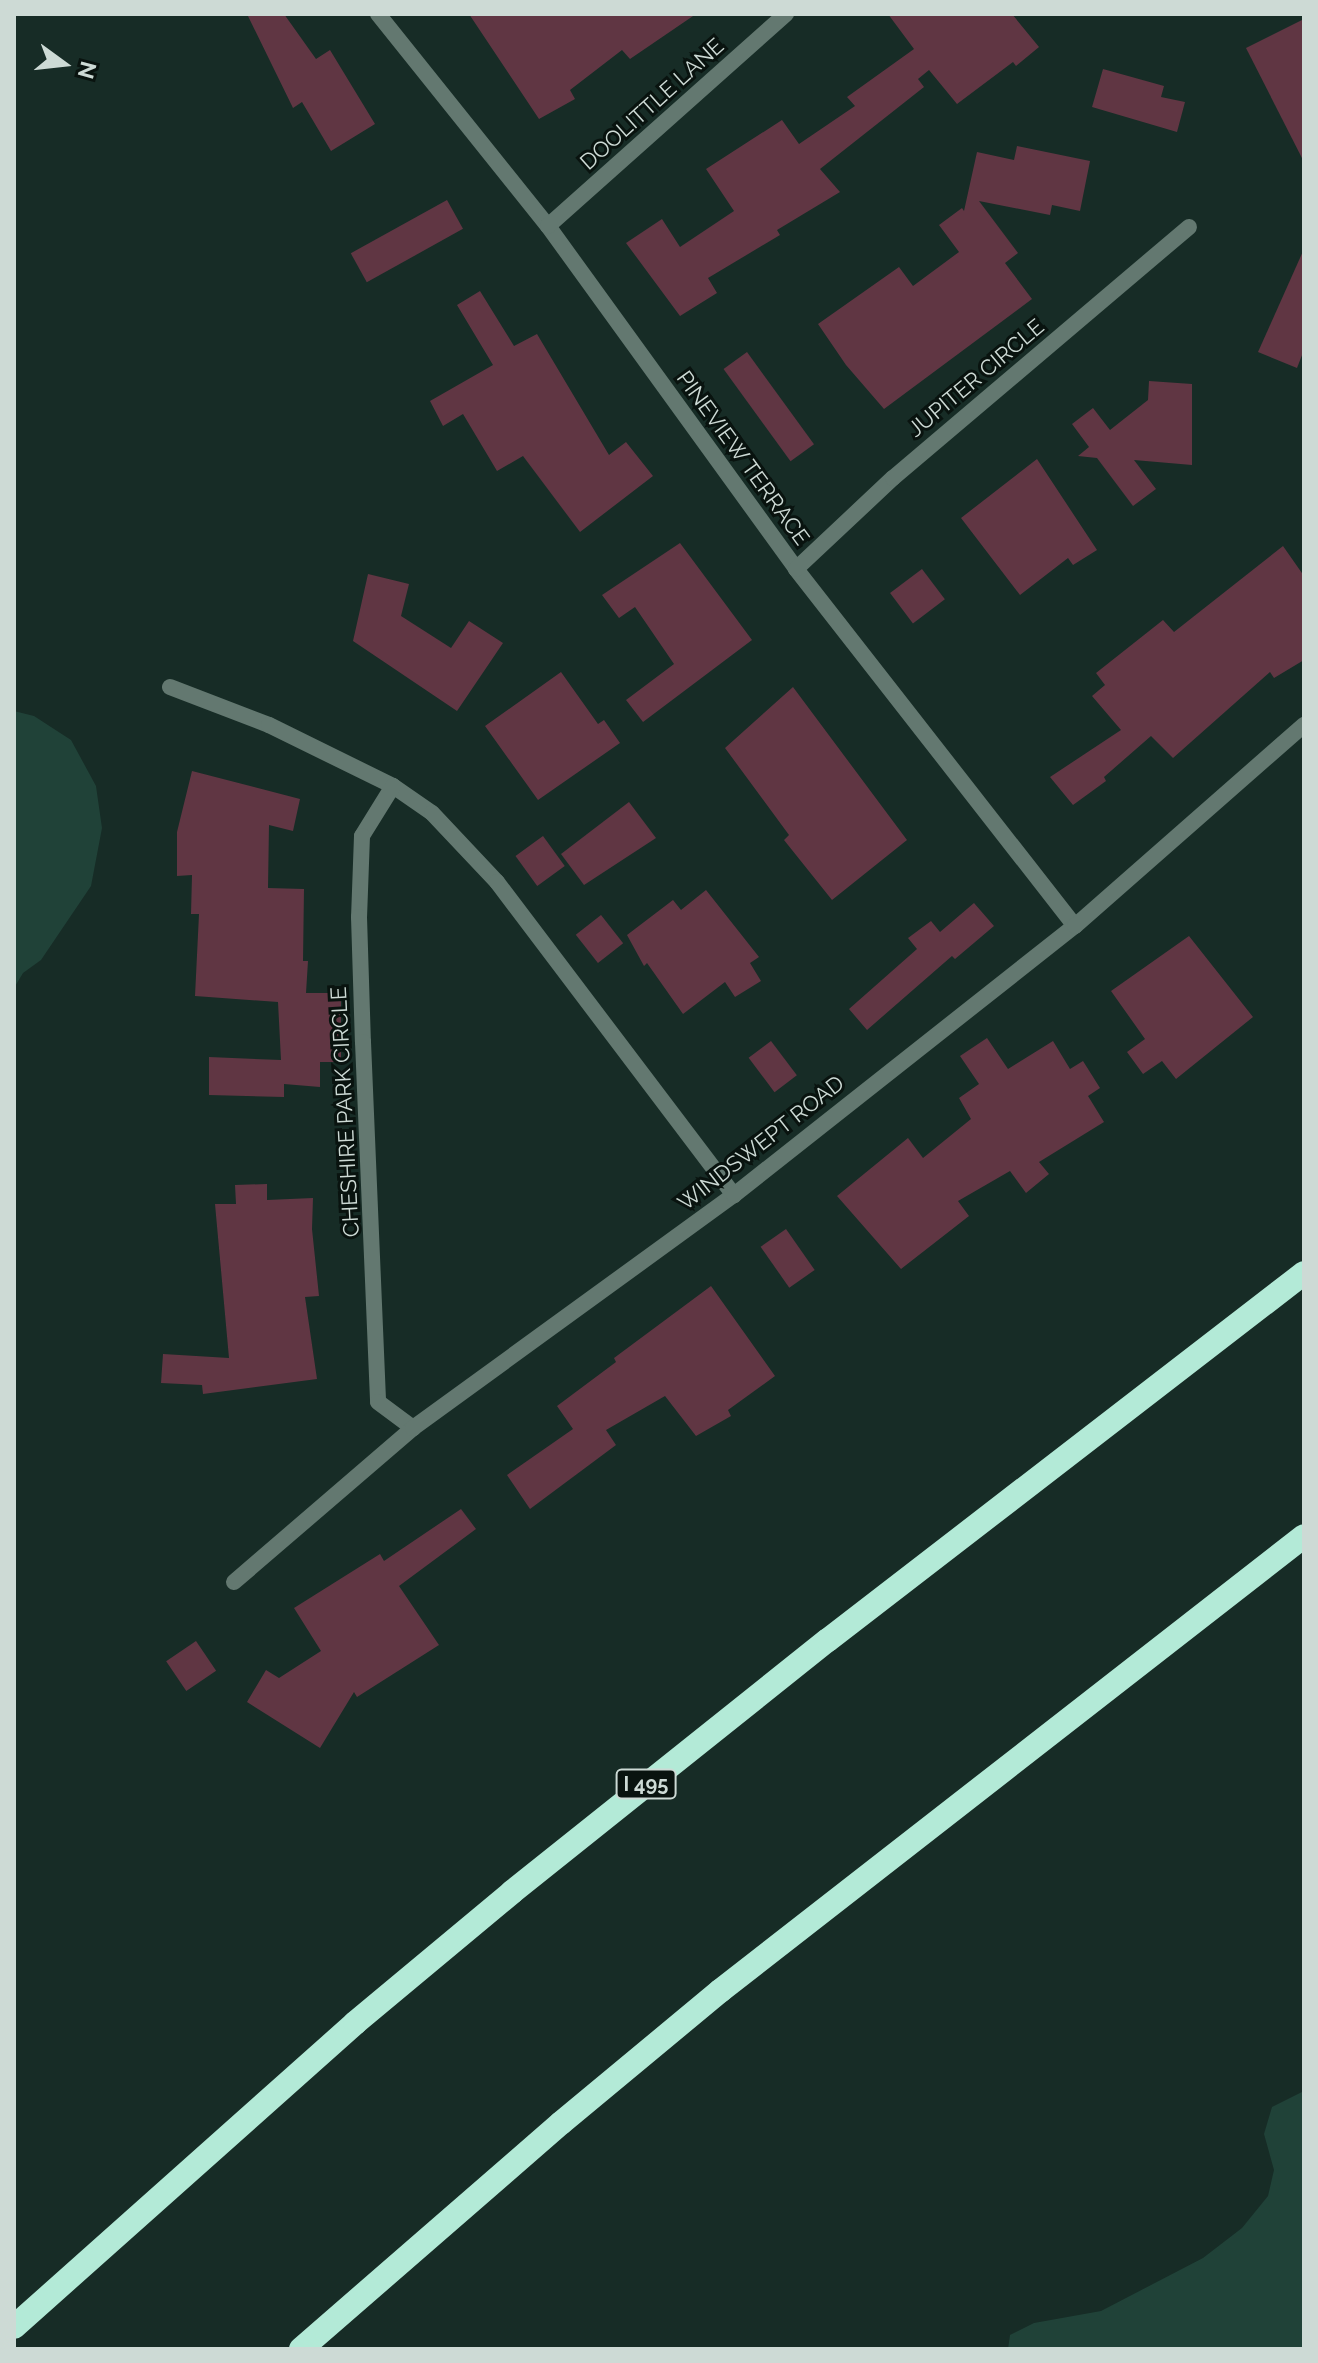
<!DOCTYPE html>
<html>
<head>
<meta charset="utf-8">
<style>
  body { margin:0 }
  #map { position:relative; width:1318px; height:2363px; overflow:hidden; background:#172c26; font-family:Raleway,sans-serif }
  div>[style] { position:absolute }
  .green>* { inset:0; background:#204238 }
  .building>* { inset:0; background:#603643; transform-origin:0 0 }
  .street>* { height:16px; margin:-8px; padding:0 8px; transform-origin:8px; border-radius:8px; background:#637870 }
  .highway>* { height:24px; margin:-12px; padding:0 12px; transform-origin:12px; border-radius:12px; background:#b3ead7 }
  span { translate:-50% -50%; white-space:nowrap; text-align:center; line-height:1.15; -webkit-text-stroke:6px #09130f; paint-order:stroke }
  .shield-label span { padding:2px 6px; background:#09130f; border:2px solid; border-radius:6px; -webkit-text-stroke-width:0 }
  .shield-label { font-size:20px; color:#cddad5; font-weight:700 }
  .street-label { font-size:22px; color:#cddad5 }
  .frame { position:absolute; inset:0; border:16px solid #cddad5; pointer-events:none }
  .north { position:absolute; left:24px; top:24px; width:80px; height:80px; -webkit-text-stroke:6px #09130f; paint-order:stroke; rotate:105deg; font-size:22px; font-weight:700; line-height:32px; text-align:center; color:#cddad5 }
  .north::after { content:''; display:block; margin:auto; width:28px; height:36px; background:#cddad5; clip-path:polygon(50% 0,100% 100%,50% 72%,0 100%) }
</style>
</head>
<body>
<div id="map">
  <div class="green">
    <i style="clip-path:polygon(14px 711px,34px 716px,71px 740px,96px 786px,102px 828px,91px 886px,41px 960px,23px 973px,14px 988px)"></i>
    <i style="clip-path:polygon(1304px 2091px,1304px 2349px,1008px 2349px,1010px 2335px,1034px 2323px,1101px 2311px,1203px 2258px,1242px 2228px,1268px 2196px,1274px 2170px,1264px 2134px,1272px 2107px)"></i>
  </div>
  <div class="building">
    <i style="clip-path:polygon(247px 14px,284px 14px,316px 59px,330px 50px,375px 124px,331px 151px,302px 102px,293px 108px)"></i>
    <i style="clip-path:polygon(469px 14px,696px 14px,630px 59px,622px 50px,570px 90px,575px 99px,539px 119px)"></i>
    <i style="clip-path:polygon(888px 14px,1012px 14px,1039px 47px,1016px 66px,1013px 62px,957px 104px,929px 70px,918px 79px,924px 87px,820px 169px,840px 192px,777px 230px,780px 235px,708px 278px,717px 293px,680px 316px,626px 243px,662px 219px,680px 247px,734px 211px,706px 169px,782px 120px,799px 144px,855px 106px,847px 97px,914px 49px)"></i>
    <i style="clip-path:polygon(1304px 19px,1304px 162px,1246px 48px)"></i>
    <i style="clip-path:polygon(1103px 69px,1164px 86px,1161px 97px,1185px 102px,1177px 132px,1092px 107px)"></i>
    <i style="clip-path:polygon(1017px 146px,1090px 161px,1080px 211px,1052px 205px,1050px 215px,979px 201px,1018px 253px,1005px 263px,1032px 299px,884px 409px,846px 365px,818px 324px,899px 267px,913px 286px,959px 252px,939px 225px,962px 208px,964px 211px,977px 152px,1014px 160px)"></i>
    <i style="left:447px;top:200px;width:33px;height:110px;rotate:61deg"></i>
    <i style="clip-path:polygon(1304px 249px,1304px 350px,1297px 368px,1258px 352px)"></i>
    <i style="clip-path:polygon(480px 291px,514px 346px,537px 334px,609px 455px,626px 442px,653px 476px,580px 532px,523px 456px,497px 471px,463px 414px,443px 426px,430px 401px,493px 365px,457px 305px)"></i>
    <i style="left:747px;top:352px;width:114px;height:29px;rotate:54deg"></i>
    <i style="clip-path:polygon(1149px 381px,1192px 384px,1192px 465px,1134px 460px,1156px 489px,1133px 506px,1097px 458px,1078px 456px,1089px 447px,1072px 424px,1093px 408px,1110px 430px,1148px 400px)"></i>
    <i style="clip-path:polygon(1037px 459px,1097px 550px,1073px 565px,1068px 558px,1020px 595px,961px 518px)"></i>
    <i style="clip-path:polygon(680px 543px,752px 640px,643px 722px,626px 700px,674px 664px,635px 607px,619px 618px,602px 595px)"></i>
    <i style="clip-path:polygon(1283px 546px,1304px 576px,1304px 660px,1274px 678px,1270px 672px,1173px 758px,1151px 736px,1104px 777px,1106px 781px,1073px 805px,1050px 777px,1121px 730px,1092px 696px,1105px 685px,1096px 673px,1163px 620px,1174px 632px)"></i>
    <i style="left:922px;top:569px;width:38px;height:40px;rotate:53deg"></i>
    <i style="clip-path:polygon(368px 574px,409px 584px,401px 616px,451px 648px,469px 621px,503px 643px,457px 711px,353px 641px)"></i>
    <i style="clip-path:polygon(561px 672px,598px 724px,604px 720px,620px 743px,538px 800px,485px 726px)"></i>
    <i style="clip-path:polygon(793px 687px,907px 840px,832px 900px,784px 840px,789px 835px,725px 748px)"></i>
    <i style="clip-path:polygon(192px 771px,300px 799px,293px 831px,269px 825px,268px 888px,304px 889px,303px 961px,308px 961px,306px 993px,341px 993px,341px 1062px,320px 1062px,320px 1087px,284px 1084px,284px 1097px,209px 1095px,209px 1057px,281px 1060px,278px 1002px,195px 996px,199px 914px,191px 914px,192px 875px,177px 876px,177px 832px)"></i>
    <i style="clip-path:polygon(629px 802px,656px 838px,584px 885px,561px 854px)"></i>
    <i style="left:543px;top:836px;width:37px;height:34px;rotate:54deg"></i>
    <i style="clip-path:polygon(706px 890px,759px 957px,750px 963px,761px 981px,735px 997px,725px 982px,683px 1014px,647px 963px,644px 966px,627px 935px,673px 900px,681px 910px)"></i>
    <i style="clip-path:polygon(974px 903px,994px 926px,955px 959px,952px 956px,867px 1030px,849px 1009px,917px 949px,908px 938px,931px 921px,940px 932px)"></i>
    <i style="left:601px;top:915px;width:36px;height:32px;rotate:52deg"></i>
    <i style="clip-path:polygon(1189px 936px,1253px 1017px,1176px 1079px,1162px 1061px,1143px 1074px,1127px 1052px,1145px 1039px,1111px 991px)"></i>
    <i style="clip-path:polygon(987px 1038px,1008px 1069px,1053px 1041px,1070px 1069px,1083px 1061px,1100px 1088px,1088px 1096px,1104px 1122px,1039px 1162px,1049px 1174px,1026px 1193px,1010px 1171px,958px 1201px,969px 1216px,901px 1269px,837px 1196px,908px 1138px,923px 1158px,971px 1119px,959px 1098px,979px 1084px,960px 1056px)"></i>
    <i style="left:771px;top:1041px;width:43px;height:28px;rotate:53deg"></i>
    <i style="clip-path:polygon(267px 1184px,267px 1200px,313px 1198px,312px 1229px,319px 1296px,305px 1297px,317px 1379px,203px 1394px,202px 1385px,161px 1383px,163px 1354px,229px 1358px,215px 1204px,236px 1204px,235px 1185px)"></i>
    <i style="left:786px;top:1229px;width:50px;height:31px;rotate:55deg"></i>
    <i style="clip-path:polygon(711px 1286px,775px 1376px,728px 1410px,731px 1416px,696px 1436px,665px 1396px,606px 1430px,616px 1445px,530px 1509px,507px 1475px,573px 1429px,557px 1406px,616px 1362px,614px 1358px)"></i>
    <i style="clip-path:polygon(461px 1509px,476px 1529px,399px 1586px,439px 1645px,357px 1697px,354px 1692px,320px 1748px,247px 1702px,266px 1670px,279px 1678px,321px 1651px,294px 1608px,380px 1554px,384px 1561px)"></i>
    <i style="left:196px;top:1641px;width:36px;height:36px;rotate:56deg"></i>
  </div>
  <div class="street">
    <i style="left:378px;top:14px;width:272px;rotate:51.3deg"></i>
    <i style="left:548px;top:226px;width:423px;rotate:54.1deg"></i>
    <i style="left:796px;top:569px;width:453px;rotate:52deg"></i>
    <i style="left:548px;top:226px;width:319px;rotate:-41.7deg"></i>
    <i style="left:796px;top:569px;width:133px;rotate:-43.2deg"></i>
    <i style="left:893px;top:478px;width:388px;rotate:-40.3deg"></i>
    <i style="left:170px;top:687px;width:106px;rotate:21deg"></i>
    <i style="left:269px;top:725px;width:138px;rotate:26.2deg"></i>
    <i style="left:393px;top:786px;width:47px;rotate:34.7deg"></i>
    <i style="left:432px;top:813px;width:95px;rotate:46.7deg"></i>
    <i style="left:497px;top:882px;width:393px;rotate:52.9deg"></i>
    <i style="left:393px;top:786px;width:59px;rotate:121.8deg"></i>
    <i style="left:362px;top:836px;width:81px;rotate:92.1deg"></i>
    <i style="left:359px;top:917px;width:125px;rotate:88.2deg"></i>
    <i style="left:363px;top:1042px;width:360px;rotate:87.6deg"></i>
    <i style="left:378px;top:1402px;width:44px;rotate:36.6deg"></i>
    <i style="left:234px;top:1582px;width:236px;rotate:-40.7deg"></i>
    <i style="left:413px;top:1428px;width:397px;rotate:-36deg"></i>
    <i style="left:734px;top:1195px;width:434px;rotate:-38.3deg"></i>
    <i style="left:1075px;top:926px;width:305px;rotate:-41.3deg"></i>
  </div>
  <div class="highway">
    <i style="left:14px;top:2327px;width:457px;rotate:-41.7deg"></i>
    <i style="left:355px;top:2023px;width:204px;rotate:-39.8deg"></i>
    <i style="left:512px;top:1892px;width:404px;rotate:-38.6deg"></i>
    <i style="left:828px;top:1640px;width:601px;rotate:-37.63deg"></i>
    <i style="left:301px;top:2349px;width:344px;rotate:-41deg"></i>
    <i style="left:561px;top:2123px;width:207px;rotate:-39.7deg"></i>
    <i style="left:720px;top:1991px;width:740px;rotate:-37.92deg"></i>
  </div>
  <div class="shield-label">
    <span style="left:646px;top:1784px">I 495</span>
  </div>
  <div class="street-label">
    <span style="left:652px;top:104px;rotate:-42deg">DOOLITTLE LANE</span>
    <span style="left:976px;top:378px;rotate:-40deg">JUPITER CIRCLE</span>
    <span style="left:743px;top:458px;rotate:54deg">PINEVIEW TERRACE</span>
    <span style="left:345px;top:1112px;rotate:-93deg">CHESHIRE PARK CIRCLE</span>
    <span style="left:761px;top:1143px;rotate:-38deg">WINDSWEPT ROAD</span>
  </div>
  <div class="frame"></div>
  <div class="north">N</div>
</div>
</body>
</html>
